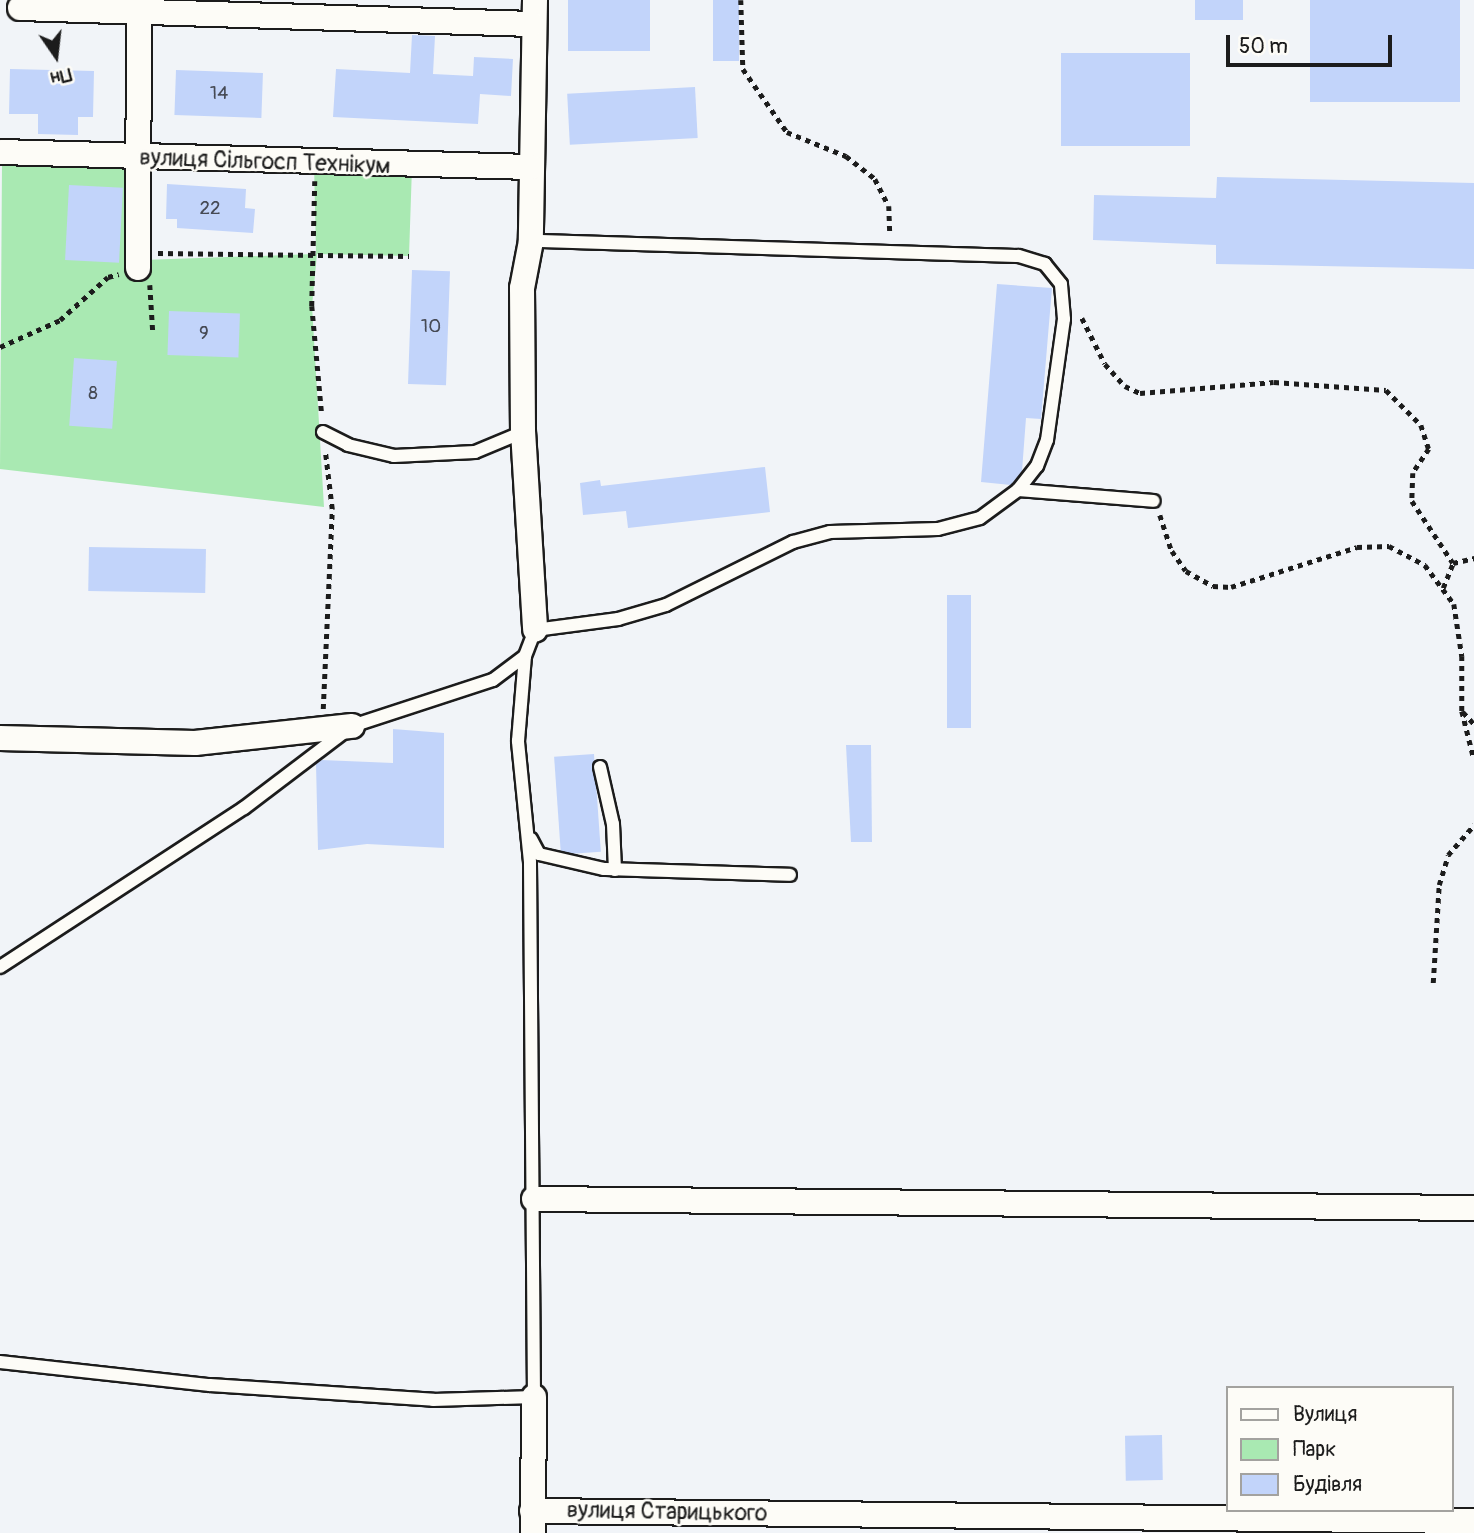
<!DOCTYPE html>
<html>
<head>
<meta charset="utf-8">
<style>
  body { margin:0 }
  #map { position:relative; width:1474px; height:1533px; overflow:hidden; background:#f1f4f8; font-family:Pangolin,sans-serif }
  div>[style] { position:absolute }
  .green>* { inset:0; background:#a9e9b2 }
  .building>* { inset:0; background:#c2d4fa; transform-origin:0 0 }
  .path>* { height:4.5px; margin-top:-2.25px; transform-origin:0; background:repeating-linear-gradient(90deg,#1c1c1c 0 5px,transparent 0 10px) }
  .roads { filter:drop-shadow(2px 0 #1c1c1c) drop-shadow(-2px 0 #1c1c1c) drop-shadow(0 2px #1c1c1c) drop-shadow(0 -2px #1c1c1c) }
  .service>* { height:12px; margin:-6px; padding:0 6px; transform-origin:6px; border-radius:6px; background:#fdfcf7 }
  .minor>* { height:24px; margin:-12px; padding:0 12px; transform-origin:12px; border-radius:12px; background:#fdfcf7 }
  span { translate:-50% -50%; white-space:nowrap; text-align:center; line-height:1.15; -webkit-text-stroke:5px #fdfcf7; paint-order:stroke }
  .number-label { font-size:19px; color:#464a54 }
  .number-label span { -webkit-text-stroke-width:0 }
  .street-label { font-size:23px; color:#1c1c1c }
  .legend { position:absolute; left:1226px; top:1386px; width:228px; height:126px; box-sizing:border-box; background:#fdfcf7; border:2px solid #a3a29f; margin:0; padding:9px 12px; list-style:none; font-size:21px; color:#1c1c1c }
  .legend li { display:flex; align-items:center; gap:14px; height:35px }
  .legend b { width:35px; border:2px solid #a3a29f }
  .north { position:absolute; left:21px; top:21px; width:70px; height:70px; -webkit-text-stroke:5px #fdfcf7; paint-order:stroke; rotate:166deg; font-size:19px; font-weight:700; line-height:28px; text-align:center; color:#1c1c1c }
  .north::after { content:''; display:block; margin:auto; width:24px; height:32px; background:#1c1c1c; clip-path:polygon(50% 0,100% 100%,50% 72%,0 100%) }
  .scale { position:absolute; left:1226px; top:35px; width:166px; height:32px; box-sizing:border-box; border:4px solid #1c1c1c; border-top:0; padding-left:9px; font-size:21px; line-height:24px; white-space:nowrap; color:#1c1c1c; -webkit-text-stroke:5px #fdfcf7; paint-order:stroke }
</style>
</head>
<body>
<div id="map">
  <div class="green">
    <i style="clip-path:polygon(139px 157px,143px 260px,316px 254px,314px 163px,412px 167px,409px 256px,317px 254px,312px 306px,324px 507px,0 469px,2px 162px)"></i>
  </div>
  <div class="building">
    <i style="left:568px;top:0;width:82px;height:51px"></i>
    <i style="left:713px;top:0;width:26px;height:61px"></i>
    <i style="left:1195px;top:0;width:48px;height:20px"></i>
    <i style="left:1310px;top:0;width:150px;height:102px"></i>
    <i style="clip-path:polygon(412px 35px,435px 36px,433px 74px,473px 76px,474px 57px,513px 59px,511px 96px,480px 94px,478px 124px,333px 117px,336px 69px,410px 73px)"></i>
    <i style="left:1061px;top:53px;width:129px;height:93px"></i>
    <i style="clip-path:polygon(10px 69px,94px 71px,93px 117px,78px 117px,78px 135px,38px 134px,38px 114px,9px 114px)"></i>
    <i style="left:176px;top:70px;width:87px;height:45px;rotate:2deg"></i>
    <i style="left:695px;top:87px;width:51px;height:128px;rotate:87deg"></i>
    <i style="clip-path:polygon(1217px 177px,1474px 183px,1474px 269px,1216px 264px,1216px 245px,1093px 240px,1094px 195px,1216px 198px)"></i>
    <i style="clip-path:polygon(167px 184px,246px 189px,245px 208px,255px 209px,253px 233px,177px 228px,177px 219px,166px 219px)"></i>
    <i style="left:69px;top:185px;width:54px;height:75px;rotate:3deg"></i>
    <i style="left:412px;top:270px;width:38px;height:114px;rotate:2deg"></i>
    <i style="clip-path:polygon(997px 284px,1052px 288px,1041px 419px,1026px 418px,1022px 471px,1011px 485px,981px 482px)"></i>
    <i style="left:169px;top:311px;width:71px;height:44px;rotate:2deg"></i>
    <i style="left:74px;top:358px;width:43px;height:68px;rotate:4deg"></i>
    <i style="clip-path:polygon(765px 467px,770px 512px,628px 528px,626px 511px,583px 515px,580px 483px,600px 480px,601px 486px)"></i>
    <i style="left:89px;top:547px;width:117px;height:44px;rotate:1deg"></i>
    <i style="left:947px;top:595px;width:24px;height:133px"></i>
    <i style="clip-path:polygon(393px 729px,444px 733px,444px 848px,367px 844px,318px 850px,316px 764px,322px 760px,393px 763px)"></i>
    <i style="clip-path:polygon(846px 745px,871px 745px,872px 842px,851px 842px)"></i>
    <i style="left:594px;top:754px;width:98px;height:40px;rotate:86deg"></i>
    <i style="left:1162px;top:1435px;width:45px;height:37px;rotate:89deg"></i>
  </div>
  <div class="path">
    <i style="left:741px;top:0;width:69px;rotate:88.3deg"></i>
    <i style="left:743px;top:69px;width:77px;rotate:55.1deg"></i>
    <i style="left:787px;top:132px;width:64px;rotate:22.1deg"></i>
    <i style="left:846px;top:156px;width:37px;rotate:38deg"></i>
    <i style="left:875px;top:179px;width:30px;rotate:63deg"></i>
    <i style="left:889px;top:206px;width:29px;rotate:88deg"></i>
    <i style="left:315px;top:181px;width:125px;rotate:91.4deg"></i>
    <i style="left:312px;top:306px;width:110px;rotate:84.8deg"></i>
    <i style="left:158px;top:253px;width:251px;rotate:0.7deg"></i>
    <i style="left:150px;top:285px;width:48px;rotate:86.4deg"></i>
    <i style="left:1082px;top:318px;width:51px;rotate:63.4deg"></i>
    <i style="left:1105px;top:364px;width:30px;rotate:48deg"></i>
    <i style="left:1125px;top:386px;width:17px;rotate:25deg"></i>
    <i style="left:1140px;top:393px;width:134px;rotate:-4.7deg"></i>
    <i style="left:1274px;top:382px;width:112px;rotate:4.1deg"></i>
    <i style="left:1386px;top:390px;width:49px;rotate:45deg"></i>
    <i style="left:1421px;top:425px;width:25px;rotate:72deg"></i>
    <i style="left:1429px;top:449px;width:29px;rotate:124deg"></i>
    <i style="left:1413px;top:473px;width:28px;rotate:92deg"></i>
    <i style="left:1412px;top:501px;width:74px;rotate:56.5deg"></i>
    <i style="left:1453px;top:563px;width:22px;rotate:-13deg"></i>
    <i style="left:0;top:347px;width:66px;rotate:-24.2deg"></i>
    <i style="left:60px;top:320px;width:64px;rotate:-41.9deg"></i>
    <i style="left:108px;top:277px;width:11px;rotate:-15deg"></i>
    <i style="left:1160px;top:515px;width:38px;rotate:72deg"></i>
    <i style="left:1172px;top:551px;width:24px;rotate:55deg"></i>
    <i style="left:1186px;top:571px;width:31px;rotate:29deg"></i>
    <i style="left:1213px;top:586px;width:18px;rotate:3deg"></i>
    <i style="left:1231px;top:587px;width:132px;rotate:-17.6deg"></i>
    <i style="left:1357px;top:547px;width:32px;rotate:-2deg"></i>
    <i style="left:1389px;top:546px;width:41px;rotate:27.8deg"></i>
    <i style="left:1425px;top:565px;width:49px;rotate:53.4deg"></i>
    <i style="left:1454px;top:604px;width:53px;rotate:81.3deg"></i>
    <i style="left:1462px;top:656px;width:55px;rotate:90deg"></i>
    <i style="left:1462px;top:711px;width:49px;rotate:76deg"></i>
    <i style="left:1443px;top:588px;width:27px;rotate:-68deg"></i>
    <i style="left:323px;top:709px;width:200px;rotate:-87.4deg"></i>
    <i style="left:332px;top:509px;width:59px;rotate:-96.8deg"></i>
    <i style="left:1463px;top:712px;width:16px;rotate:47deg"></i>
    <i style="left:1433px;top:983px;width:98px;rotate:-86.5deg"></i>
    <i style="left:1439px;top:885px;width:31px;rotate:-73deg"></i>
    <i style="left:1448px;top:855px;width:40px;rotate:-49deg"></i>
  </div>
  <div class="roads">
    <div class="service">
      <i style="left:323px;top:432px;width:28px;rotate:27deg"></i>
      <i style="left:348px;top:445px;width:47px;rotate:13.4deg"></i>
      <i style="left:394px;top:456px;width:81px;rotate:-2.8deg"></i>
      <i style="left:475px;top:452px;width:52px;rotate:-22.6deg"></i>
      <i style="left:1018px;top:490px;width:136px;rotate:4.6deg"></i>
      <i style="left:600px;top:767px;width:58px;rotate:77.2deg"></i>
      <i style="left:613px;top:824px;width:46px;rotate:87.5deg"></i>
      <i style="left:531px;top:839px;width:17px;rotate:62deg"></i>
      <i style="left:539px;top:854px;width:67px;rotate:13deg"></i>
      <i style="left:604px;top:869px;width:186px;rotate:1.8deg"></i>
      <i style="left:0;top:967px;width:291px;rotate:-33.1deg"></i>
      <i style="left:244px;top:808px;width:136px;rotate:-37.2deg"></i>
      <i style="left:352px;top:726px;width:148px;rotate:-18.1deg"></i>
      <i style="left:493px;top:680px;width:40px;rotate:-37deg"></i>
      <i style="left:525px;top:656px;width:28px;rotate:-69deg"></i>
      <i style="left:535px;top:630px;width:84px;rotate:-7.5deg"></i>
      <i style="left:618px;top:619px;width:50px;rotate:-16.3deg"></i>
      <i style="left:666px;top:605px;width:142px;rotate:-26.4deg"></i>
      <i style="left:793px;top:542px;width:38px;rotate:-15deg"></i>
      <i style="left:830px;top:532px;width:108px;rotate:-1.6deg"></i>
      <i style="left:938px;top:529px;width:43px;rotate:-14.7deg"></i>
      <i style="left:980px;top:518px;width:47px;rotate:-36.4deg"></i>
      <i style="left:1018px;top:490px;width:31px;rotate:-52deg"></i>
      <i style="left:1037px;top:466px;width:28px;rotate:-69deg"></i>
      <i style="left:1047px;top:440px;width:122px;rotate:-82deg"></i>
      <i style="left:1064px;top:319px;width:35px;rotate:-95deg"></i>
      <i style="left:1061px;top:284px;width:26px;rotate:-129deg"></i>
      <i style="left:1045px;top:264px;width:28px;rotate:-163deg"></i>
      <i style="left:1018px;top:256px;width:487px;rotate:-178.2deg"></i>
      <i style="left:0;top:1362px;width:211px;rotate:6.3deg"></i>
      <i style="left:210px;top:1385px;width:224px;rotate:3.8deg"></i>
      <i style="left:433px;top:1400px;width:101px;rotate:-1.7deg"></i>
      <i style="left:534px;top:1397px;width:535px;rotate:-90.43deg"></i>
      <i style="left:530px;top:862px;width:122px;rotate:-95.7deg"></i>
      <i style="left:518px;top:741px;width:85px;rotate:-85.3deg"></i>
    </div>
    <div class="minor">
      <i style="left:535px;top:0;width:241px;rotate:91deg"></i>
      <i style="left:531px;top:241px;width:48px;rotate:100.8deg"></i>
      <i style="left:522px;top:288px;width:143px;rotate:89.6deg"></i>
      <i style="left:523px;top:431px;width:199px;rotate:86.5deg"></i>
      <i style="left:20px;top:8px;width:512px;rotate:1.79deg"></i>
      <i style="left:0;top:152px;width:531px;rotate:1.62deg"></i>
      <i style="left:138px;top:268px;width:268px;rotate:-89.8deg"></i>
      <i style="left:0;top:738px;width:195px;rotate:1.5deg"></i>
      <i style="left:195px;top:743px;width:158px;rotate:-6.2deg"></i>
      <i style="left:534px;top:1199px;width:940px;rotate:0.55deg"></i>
      <i style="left:532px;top:1511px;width:942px;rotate:0.61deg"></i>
      <i style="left:533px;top:1533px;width:136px;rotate:-89.6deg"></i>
    </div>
  </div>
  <div class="number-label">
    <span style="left:219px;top:94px">14</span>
    <span style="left:210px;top:209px">22</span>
    <span style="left:431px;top:327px">10</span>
    <span style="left:204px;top:334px">9</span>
    <span style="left:93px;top:394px">8</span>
  </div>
  <div class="street-label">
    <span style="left:265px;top:162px;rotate:2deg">вулиця Сільгосп Технікум</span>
    <span style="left:667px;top:1512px;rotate:1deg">вулиця Старицького</span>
  </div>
  <ul class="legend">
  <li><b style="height:9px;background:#fdfcf7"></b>Вулиця</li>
  <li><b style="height:19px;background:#a9e9b2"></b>Парк</li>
  <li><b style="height:19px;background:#c2d4fa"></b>Будівля</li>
  </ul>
  <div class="north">Пн</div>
  <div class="scale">50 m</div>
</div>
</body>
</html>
